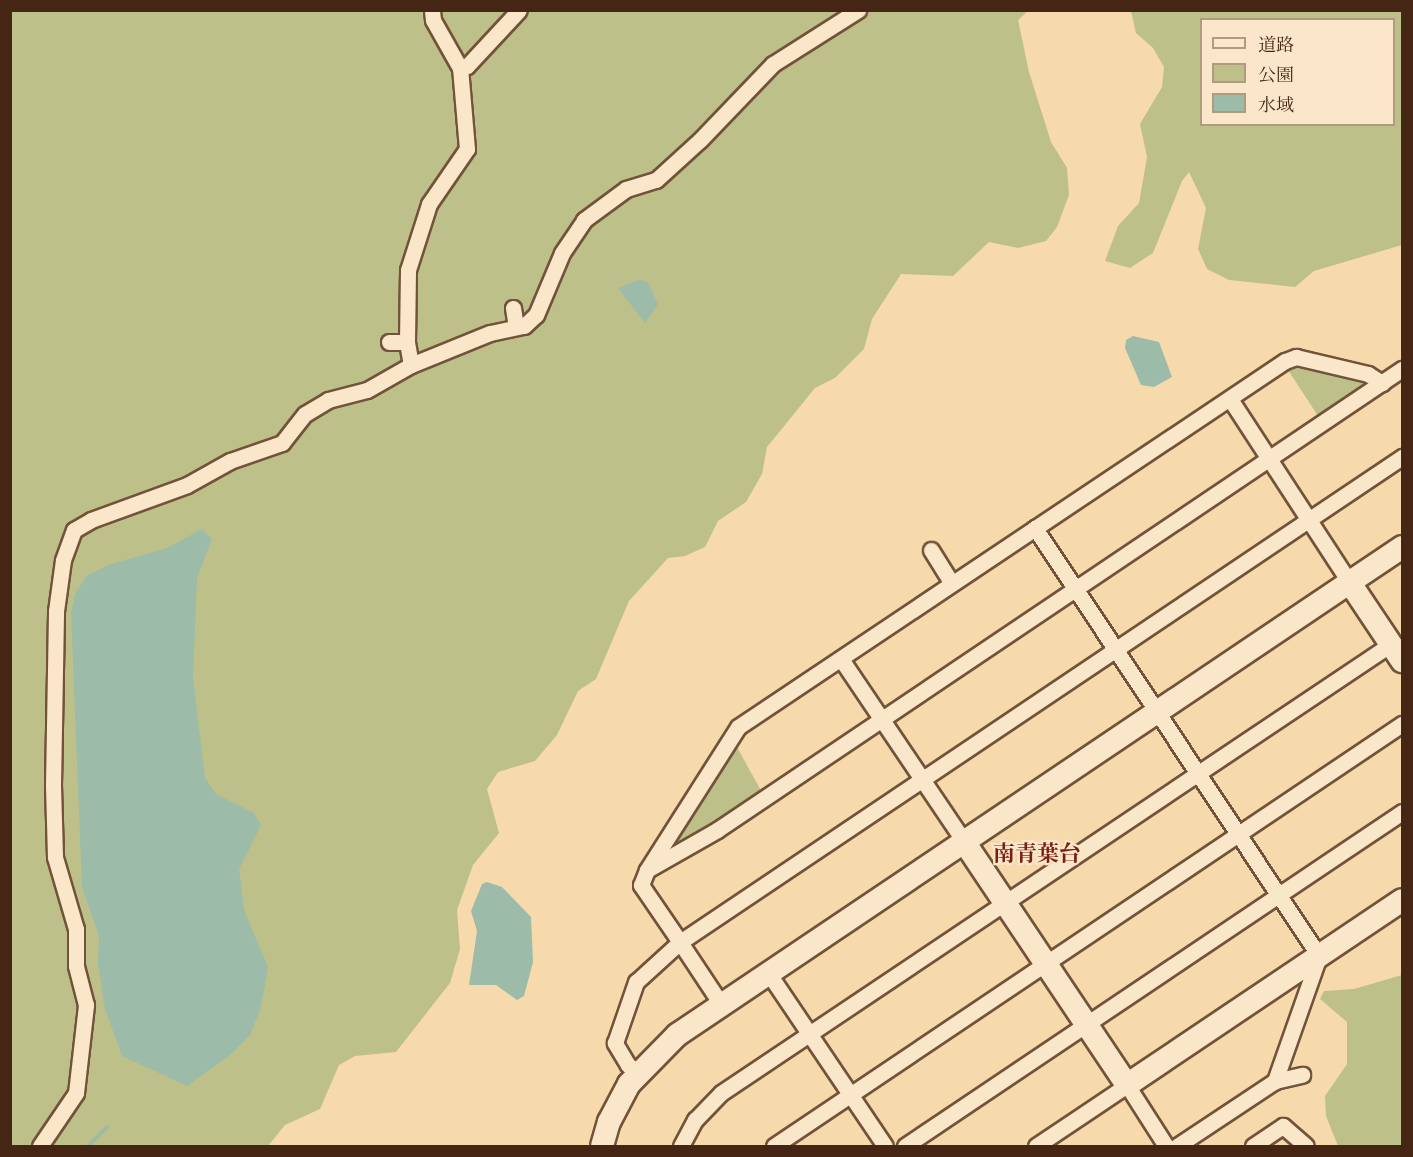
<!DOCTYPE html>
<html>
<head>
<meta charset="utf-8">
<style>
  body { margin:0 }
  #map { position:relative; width:1413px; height:1157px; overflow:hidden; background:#f7daac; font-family:"Old Standard TT","Noto Serif JP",serif }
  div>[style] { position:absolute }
  .green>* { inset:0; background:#bdc089 }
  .water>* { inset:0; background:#9dbba9 }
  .stream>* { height:4px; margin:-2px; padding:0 2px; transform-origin:2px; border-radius:2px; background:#9dbba9 }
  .roads { filter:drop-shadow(2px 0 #72533a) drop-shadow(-2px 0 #72533a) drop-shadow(0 2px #72533a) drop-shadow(0 -2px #72533a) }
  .street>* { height:15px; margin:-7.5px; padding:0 7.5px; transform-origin:7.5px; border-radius:7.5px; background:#fae7c9 }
  .secondary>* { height:22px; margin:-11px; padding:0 11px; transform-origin:11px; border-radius:11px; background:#fae7c9 }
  span { translate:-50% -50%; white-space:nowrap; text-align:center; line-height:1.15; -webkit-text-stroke:4.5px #fae7c9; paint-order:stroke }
  .neighbourhood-label { font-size:22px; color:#7a1f14; font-weight:700 }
  .frame { position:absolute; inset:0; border:12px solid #452614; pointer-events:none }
  .legend { position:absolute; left:1200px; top:18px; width:195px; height:108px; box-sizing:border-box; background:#fae7c9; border:2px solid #b29a81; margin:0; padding:8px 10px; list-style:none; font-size:18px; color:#452614 }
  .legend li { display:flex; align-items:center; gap:12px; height:30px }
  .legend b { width:30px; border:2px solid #b29a81 }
</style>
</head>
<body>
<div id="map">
  <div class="green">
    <i style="clip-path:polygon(10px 11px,1028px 11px,1018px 20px,1029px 72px,1051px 142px,1067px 168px,1069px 195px,1057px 227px,1046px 241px,1018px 248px,989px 242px,953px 276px,901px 274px,872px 319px,864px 349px,835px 378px,815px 388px,767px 447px,762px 474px,746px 502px,718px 521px,705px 547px,685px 556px,668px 558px,629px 601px,596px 679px,578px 691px,557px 735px,535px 761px,498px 772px,487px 789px,499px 833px,473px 865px,457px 910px,460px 949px,450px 983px,396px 1052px,355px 1056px,339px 1065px,320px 1109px,285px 1125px,268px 1146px,11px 1146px)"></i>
    <i style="clip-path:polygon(evenodd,1131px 11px,1402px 11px,1402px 245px,1314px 271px,1295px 287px,1229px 280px,1207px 269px,1198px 249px,1206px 208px,1189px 172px,1182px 181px,1153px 253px,1130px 268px,1105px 261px,1118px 226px,1139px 203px,1147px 157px,1140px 124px,1162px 87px,1164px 67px,1153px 48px,1136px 33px,1131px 11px,1202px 20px,1394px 20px,1394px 124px,1202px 124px,1202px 20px)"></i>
    <i style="clip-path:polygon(1289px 363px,1379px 383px,1322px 422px,1288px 370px)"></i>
    <i style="clip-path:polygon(733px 740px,764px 796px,655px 864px)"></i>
    <i style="clip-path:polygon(1402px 975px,1402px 1146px,1338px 1146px,1326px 1116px,1325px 1096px,1347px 1064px,1347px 1022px,1320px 999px,1324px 991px,1354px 989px)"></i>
  </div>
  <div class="water">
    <i style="clip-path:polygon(639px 280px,648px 282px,658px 304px,645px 323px,618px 288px)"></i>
    <i style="clip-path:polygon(1133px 336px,1159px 342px,1172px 377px,1154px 387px,1141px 385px,1125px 348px,1126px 340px)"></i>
    <i style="clip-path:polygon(202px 529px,212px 539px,197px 578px,193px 678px,205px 778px,216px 794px,254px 813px,261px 825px,239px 869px,244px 910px,268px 967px,261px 1008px,250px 1035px,230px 1055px,187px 1086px,122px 1056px,105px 1009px,98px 963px,99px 936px,82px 887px,71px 613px,75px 594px,86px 576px,111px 564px,167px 548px)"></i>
    <i style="clip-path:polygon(487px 882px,502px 887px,531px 917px,533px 962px,524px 996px,517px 1000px,496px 985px,469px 985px,477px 931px,471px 911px,482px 884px)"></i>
  </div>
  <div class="stream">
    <i style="left:88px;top:1146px;width:27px;rotate:-45deg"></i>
  </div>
  <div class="roads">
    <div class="street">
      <i style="left:460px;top:68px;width:7px;rotate:-16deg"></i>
      <i style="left:467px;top:66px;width:76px;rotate:-47.1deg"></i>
      <i style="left:513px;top:308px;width:18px;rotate:81deg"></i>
      <i style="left:389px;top:342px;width:18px"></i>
      <i style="left:411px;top:365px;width:23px;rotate:-100deg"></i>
      <i style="left:407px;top:342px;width:72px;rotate:-89.2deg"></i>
      <i style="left:408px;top:270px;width:69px;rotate:-72.3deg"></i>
      <i style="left:429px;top:204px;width:67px;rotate:-55.4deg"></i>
      <i style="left:467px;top:149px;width:81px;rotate:-94.9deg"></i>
      <i style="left:460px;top:68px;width:55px;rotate:-119.4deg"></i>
      <i style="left:433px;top:20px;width:10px;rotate:-96deg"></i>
      <i style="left:1230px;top:399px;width:220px;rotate:56.9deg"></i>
      <i style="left:1035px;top:528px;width:514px;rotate:56.43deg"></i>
      <i style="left:1319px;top:956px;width:133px;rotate:109.4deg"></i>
      <i style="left:1275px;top:1081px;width:118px;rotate:146.4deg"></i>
      <i style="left:931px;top:550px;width:39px;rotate:58deg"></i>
      <i style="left:841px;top:659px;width:222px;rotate:56deg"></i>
      <i style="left:647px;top:870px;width:81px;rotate:-29.7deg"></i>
      <i style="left:717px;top:830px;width:826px;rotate:-33.94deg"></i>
      <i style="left:769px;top:974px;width:207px;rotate:56deg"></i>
      <i style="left:721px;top:1004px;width:74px;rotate:-123.5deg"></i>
      <i style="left:680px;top:942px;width:870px;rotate:-33.89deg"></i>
      <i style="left:638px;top:1073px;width:13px;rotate:-141deg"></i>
      <i style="left:628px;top:1065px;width:26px;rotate:-121deg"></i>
      <i style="left:615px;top:1043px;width:65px;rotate:-71deg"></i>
      <i style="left:636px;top:982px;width:59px;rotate:-42.3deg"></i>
      <i style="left:680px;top:942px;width:69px;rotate:-124.4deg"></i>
      <i style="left:641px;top:885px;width:16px;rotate:-68deg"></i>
      <i style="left:647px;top:870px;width:169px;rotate:-57.5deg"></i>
      <i style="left:738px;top:727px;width:658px;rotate:-33.79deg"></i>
      <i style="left:1285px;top:361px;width:12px;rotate:-20deg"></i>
      <i style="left:1296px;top:357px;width:74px;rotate:13.3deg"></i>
      <i style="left:1368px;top:374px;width:17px;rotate:33deg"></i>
      <i style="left:1275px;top:1081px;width:28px;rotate:-13deg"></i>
      <i style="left:40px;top:1146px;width:64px;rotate:-55.8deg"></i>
      <i style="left:76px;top:1093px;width:89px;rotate:-83.5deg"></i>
      <i style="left:86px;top:1005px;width:40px;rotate:-104.4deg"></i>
      <i style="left:76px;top:966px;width:37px;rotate:-90deg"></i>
      <i style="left:76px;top:929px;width:75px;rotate:-106.3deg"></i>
      <i style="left:55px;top:857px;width:72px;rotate:-91.6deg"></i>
      <i style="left:53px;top:785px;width:174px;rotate:-89deg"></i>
      <i style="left:56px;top:611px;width:51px;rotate:-82.2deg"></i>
      <i style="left:63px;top:560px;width:32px;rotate:-70deg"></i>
      <i style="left:74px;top:530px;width:20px;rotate:-30deg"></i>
      <i style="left:91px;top:520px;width:102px;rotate:-20deg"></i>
      <i style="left:187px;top:485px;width:49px;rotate:-29.2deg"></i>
      <i style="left:230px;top:461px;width:55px;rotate:-19.1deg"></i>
      <i style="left:282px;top:443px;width:37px;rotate:-52deg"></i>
      <i style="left:305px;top:414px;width:27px;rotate:-31deg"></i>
      <i style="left:328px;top:400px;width:40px;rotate:-14.4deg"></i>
      <i style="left:367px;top:390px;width:51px;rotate:-29.6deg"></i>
      <i style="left:411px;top:365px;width:85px;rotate:-22.1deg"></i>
      <i style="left:490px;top:333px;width:35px;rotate:-12deg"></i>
      <i style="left:524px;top:326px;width:16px;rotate:-43deg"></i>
      <i style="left:536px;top:315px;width:67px;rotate:-67.2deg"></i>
      <i style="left:562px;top:253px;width:40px;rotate:-56deg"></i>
      <i style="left:584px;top:220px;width:52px;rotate:-36.4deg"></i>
      <i style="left:626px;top:189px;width:31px;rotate:-17deg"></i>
      <i style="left:656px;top:180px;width:59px;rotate:-42.3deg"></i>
      <i style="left:700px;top:140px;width:105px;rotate:-46.2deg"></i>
      <i style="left:773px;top:64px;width:101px;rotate:-32.4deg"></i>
      <i style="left:681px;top:1146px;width:30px;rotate:-62deg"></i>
      <i style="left:695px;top:1120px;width:37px;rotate:-46deg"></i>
      <i style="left:721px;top:1093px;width:807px;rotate:-33.83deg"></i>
      <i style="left:774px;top:1146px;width:757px;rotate:-33.9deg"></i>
      <i style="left:905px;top:1146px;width:599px;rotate:-33.9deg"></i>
      <i style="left:1036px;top:1146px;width:110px;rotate:-33.8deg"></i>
      <i style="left:1127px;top:1085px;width:72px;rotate:57.4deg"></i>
      <i style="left:1253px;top:1146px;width:36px;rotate:-34deg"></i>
      <i style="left:1283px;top:1126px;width:30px;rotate:41deg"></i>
    </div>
    <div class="secondary">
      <i style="left:1350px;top:583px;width:94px;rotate:56.3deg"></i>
      <i style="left:965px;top:843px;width:291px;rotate:56.2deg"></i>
      <i style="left:1127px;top:1085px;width:331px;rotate:-33.9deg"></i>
      <i style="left:602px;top:1146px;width:25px;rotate:-74deg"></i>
      <i style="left:609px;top:1122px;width:43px;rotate:-62.2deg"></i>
      <i style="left:629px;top:1084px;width:69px;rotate:-45.6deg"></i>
      <i style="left:677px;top:1035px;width:874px;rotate:-33.94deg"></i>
    </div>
  </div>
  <div class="neighbourhood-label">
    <span style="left:1037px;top:856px">南青葉台</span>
  </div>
  <div class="frame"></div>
  <ul class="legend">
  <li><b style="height:8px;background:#fae7c9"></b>道路</li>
  <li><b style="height:16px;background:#bdc089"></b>公園</li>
  <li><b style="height:16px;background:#9dbba9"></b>水域</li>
  </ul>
</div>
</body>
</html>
